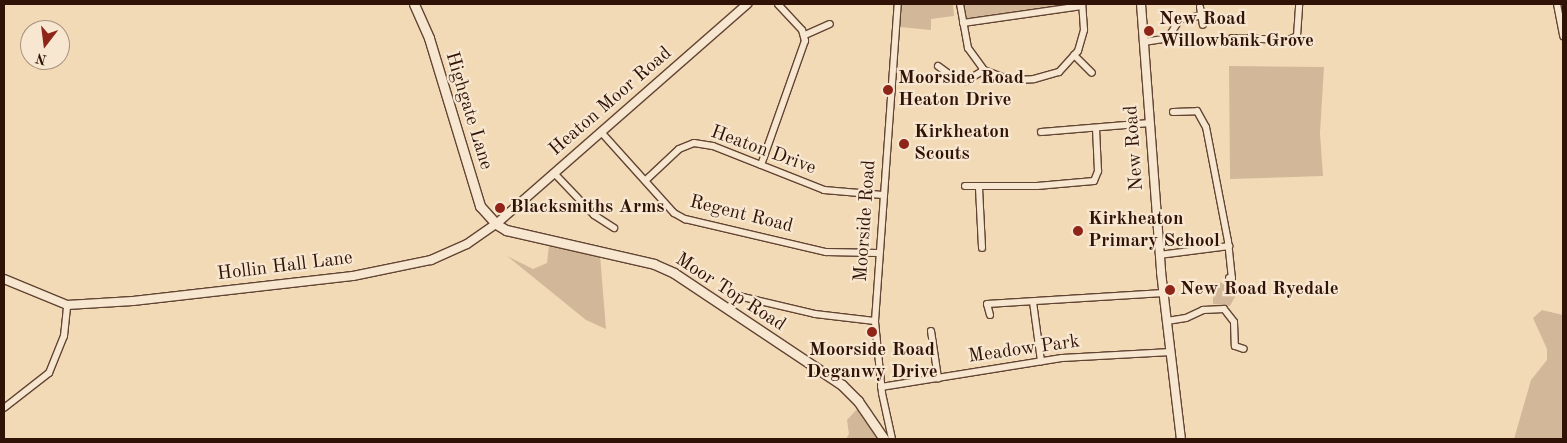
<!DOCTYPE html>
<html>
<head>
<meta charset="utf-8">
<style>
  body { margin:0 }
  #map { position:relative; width:1567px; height:443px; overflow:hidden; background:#f3dab7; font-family:"Old Standard TT",serif }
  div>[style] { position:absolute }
  .green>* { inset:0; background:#d2b899 }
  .roads { filter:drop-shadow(1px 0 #624433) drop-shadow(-1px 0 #624433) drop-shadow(0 1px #624433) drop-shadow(0 -1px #624433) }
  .minor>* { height:6px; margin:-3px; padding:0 3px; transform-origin:3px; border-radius:3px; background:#f7e7d0 }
  .tertiary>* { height:8px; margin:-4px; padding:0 4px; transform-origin:4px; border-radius:4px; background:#f7e7d0 }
  .secondary>* { height:9px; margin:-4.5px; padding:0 4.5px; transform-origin:4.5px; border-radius:4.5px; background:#f7e7d0 }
  .dots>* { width:14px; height:14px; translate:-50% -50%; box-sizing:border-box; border:2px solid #f7e7d0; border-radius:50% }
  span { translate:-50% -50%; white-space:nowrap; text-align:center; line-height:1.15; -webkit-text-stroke:4.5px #f7e7d0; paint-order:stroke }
  .poi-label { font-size:19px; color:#311207; font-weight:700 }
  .left { translate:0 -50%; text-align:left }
  .street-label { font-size:19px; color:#311207 }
  .frame { position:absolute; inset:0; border:5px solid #311207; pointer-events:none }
  .north { position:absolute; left:20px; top:20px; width:50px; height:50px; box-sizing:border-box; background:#f7e7d0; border:1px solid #a89280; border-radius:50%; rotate:195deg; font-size:14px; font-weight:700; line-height:20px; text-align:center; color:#311207 }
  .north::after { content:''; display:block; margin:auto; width:18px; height:22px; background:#8f2418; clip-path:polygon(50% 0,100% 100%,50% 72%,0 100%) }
</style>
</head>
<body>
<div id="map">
  <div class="green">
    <i style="clip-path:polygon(900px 4px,953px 4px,954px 16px,931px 19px,931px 30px,900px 27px)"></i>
    <i style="clip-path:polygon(963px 4px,1074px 4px,967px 19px)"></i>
    <i style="clip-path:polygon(1229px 66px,1324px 67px,1320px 133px,1323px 176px,1230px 179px)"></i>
    <i style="clip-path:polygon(549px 245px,600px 255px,606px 329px,586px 320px,507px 256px,533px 269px,547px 263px)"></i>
    <i style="clip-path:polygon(1230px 282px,1236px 287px,1237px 293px,1230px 306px,1213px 304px,1213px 283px)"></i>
    <i style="clip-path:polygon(1542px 310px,1563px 315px,1563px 439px,1514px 439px,1531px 380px,1547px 360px,1547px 349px,1533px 318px)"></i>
    <i style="clip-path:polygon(858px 408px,875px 436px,876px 439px,846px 439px,849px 434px,847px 420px)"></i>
  </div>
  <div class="roads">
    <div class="minor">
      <i style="left:960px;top:4px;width:45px;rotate:79.7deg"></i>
      <i style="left:968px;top:48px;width:27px;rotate:54deg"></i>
      <i style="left:984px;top:70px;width:28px;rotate:21deg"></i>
      <i style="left:1010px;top:80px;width:24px;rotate:-2deg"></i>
      <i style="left:1034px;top:79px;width:26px;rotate:-16deg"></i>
      <i style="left:1059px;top:72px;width:28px;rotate:-48deg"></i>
      <i style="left:1078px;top:51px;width:22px;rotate:-74deg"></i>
      <i style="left:1084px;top:30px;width:26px;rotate:-94deg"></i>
      <i style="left:1557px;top:4px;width:33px;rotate:79deg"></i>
      <i style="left:1200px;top:7px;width:18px;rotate:81deg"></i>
      <i style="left:963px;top:23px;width:120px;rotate:-8.1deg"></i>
      <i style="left:805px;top:35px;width:27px;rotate:-24deg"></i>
      <i style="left:1232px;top:38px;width:57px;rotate:2deg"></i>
      <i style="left:1289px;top:40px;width:9px;rotate:-27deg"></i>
      <i style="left:1297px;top:36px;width:32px;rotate:-86deg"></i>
      <i style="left:1144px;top:42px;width:24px;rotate:-9deg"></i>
      <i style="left:1168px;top:38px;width:22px;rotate:-58deg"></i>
      <i style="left:1180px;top:19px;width:20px;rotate:-9deg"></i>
      <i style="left:1074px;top:55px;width:25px;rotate:45deg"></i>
      <i style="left:938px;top:66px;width:24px;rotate:36deg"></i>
      <i style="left:957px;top:80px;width:9px;rotate:6deg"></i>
      <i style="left:966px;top:81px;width:21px;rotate:-31deg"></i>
      <i style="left:1173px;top:112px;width:24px;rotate:-2deg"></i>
      <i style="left:1197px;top:111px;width:18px;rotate:61deg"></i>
      <i style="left:1206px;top:127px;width:116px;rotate:79.1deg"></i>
      <i style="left:1228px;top:241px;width:37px;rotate:84deg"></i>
      <i style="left:1232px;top:278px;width:3px;rotate:180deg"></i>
      <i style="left:601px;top:132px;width:109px;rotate:48deg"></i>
      <i style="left:674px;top:213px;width:13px;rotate:29deg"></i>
      <i style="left:685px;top:219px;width:145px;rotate:13.2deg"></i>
      <i style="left:826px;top:252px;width:52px;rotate:1.1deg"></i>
      <i style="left:1041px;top:132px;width:109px;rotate:-4.7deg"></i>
      <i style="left:761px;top:165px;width:132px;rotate:-70.5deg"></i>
      <i style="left:805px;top:41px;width:11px;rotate:-105deg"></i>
      <i style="left:802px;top:30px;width:35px;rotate:-133deg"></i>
      <i style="left:554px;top:173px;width:58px;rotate:46.4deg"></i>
      <i style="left:594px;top:215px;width:24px;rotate:33deg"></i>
      <i style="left:646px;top:180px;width:45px;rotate:-43.2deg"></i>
      <i style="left:679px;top:149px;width:16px;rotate:-22deg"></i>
      <i style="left:694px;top:143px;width:19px;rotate:9deg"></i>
      <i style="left:713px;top:146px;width:119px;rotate:21.6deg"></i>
      <i style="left:824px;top:190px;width:59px;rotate:4.8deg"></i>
      <i style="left:965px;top:186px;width:72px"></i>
      <i style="left:1037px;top:186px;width:57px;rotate:-5deg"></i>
      <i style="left:1094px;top:181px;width:11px;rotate:-68deg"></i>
      <i style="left:1098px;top:171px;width:42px;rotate:-92.7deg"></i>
      <i style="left:979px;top:188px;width:60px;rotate:87.1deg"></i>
      <i style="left:1159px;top:255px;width:71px;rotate:-7.3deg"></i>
      <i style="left:730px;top:294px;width:87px;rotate:13.2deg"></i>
      <i style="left:815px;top:314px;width:60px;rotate:6.7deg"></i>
      <i style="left:1033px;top:302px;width:60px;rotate:82.3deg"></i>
      <i style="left:990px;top:315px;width:11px;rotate:-105deg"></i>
      <i style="left:987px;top:304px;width:177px;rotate:-3.6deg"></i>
      <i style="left:1167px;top:321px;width:19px;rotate:-9deg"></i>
      <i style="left:1186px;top:318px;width:19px;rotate:-25deg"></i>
      <i style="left:1203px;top:310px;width:21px;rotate:-3deg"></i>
      <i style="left:1224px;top:309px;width:16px;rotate:52deg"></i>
      <i style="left:1234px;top:322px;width:24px;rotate:88deg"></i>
      <i style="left:1235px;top:346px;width:9px;rotate:18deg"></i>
      <i style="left:931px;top:331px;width:48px;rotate:81.5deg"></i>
      <i style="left:881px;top:387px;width:183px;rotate:-9.1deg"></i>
      <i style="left:1062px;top:358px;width:109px;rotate:-3.2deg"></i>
      <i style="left:4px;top:408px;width:57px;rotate:-37.9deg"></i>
      <i style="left:49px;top:373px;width:40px;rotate:-68deg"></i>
      <i style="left:64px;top:336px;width:31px;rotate:-84deg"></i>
      <i style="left:892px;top:439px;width:47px;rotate:-102.3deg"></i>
      <i style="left:882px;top:393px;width:72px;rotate:-95.6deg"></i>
      <i style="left:875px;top:321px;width:318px;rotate:-85.9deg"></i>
    </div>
    <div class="tertiary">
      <i style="left:1141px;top:4px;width:269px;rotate:85.7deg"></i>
      <i style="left:1161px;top:272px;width:168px;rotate:83.2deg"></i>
      <i style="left:4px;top:279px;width:68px;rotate:22.4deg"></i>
      <i style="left:67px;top:305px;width:66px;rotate:-3.5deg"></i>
      <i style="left:133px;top:301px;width:221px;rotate:-6.5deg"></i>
      <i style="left:353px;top:276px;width:80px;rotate:-11.6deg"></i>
      <i style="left:431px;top:260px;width:39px;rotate:-24deg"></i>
      <i style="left:467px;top:244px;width:35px;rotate:-35deg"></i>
      <i style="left:496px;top:224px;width:334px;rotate:-41.2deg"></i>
    </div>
    <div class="secondary">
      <i style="left:414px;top:4px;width:37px;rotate:66deg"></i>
      <i style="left:429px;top:38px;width:176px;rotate:73.1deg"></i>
      <i style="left:480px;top:206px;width:24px;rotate:48deg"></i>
      <i style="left:496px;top:224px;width:12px;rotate:31deg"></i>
      <i style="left:506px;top:230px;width:152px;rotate:12.9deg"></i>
      <i style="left:654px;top:264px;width:22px;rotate:24deg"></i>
      <i style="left:674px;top:273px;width:202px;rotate:33.7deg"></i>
      <i style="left:842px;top:385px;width:23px;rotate:45deg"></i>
      <i style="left:858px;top:401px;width:46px;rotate:55.6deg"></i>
    </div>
  </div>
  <div class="dots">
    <i style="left:1149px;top:31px;background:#8f2418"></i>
    <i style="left:888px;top:90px;background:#8f2418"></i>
    <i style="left:904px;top:144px;background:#8f2418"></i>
    <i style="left:500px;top:208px;background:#8f2418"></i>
    <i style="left:1078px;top:231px;background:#8f2418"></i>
    <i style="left:1170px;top:290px;background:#8f2418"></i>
    <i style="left:872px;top:332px;background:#8f2418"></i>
  </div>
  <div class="poi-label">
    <span class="left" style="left:1159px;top:31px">New Road<br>Willowbank Grove</span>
    <span class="left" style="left:898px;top:90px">Moorside Road<br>Heaton Drive</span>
    <span class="left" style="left:914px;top:144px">Kirkheaton<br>Scouts</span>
    <span class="left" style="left:510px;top:208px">Blacksmiths Arms</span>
    <span class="left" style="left:1088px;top:231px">Kirkheaton<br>Primary School</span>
    <span class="left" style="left:1180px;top:290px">New Road Ryedale</span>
    <span style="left:872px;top:362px">Moorside Road<br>Deganwy Drive</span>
  </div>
  <div class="street-label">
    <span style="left:611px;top:102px;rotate:-41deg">Heaton Moor Road</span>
    <span style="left:468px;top:111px;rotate:73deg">Highgate Lane</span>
    <span style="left:1135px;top:148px;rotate:-94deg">New Road</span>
    <span style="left:763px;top:151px;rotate:20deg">Heaton Drive</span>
    <span style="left:741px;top:215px;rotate:14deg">Regent Road</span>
    <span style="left:866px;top:221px;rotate:-86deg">Moorside Road</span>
    <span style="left:285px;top:267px;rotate:-7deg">Hollin Hall Lane</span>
    <span style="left:730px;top:293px;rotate:33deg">Moor Top Road</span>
    <span style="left:1024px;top:350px;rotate:-8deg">Meadow Park</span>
  </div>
  <div class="frame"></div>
  <div class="north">N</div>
</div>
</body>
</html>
